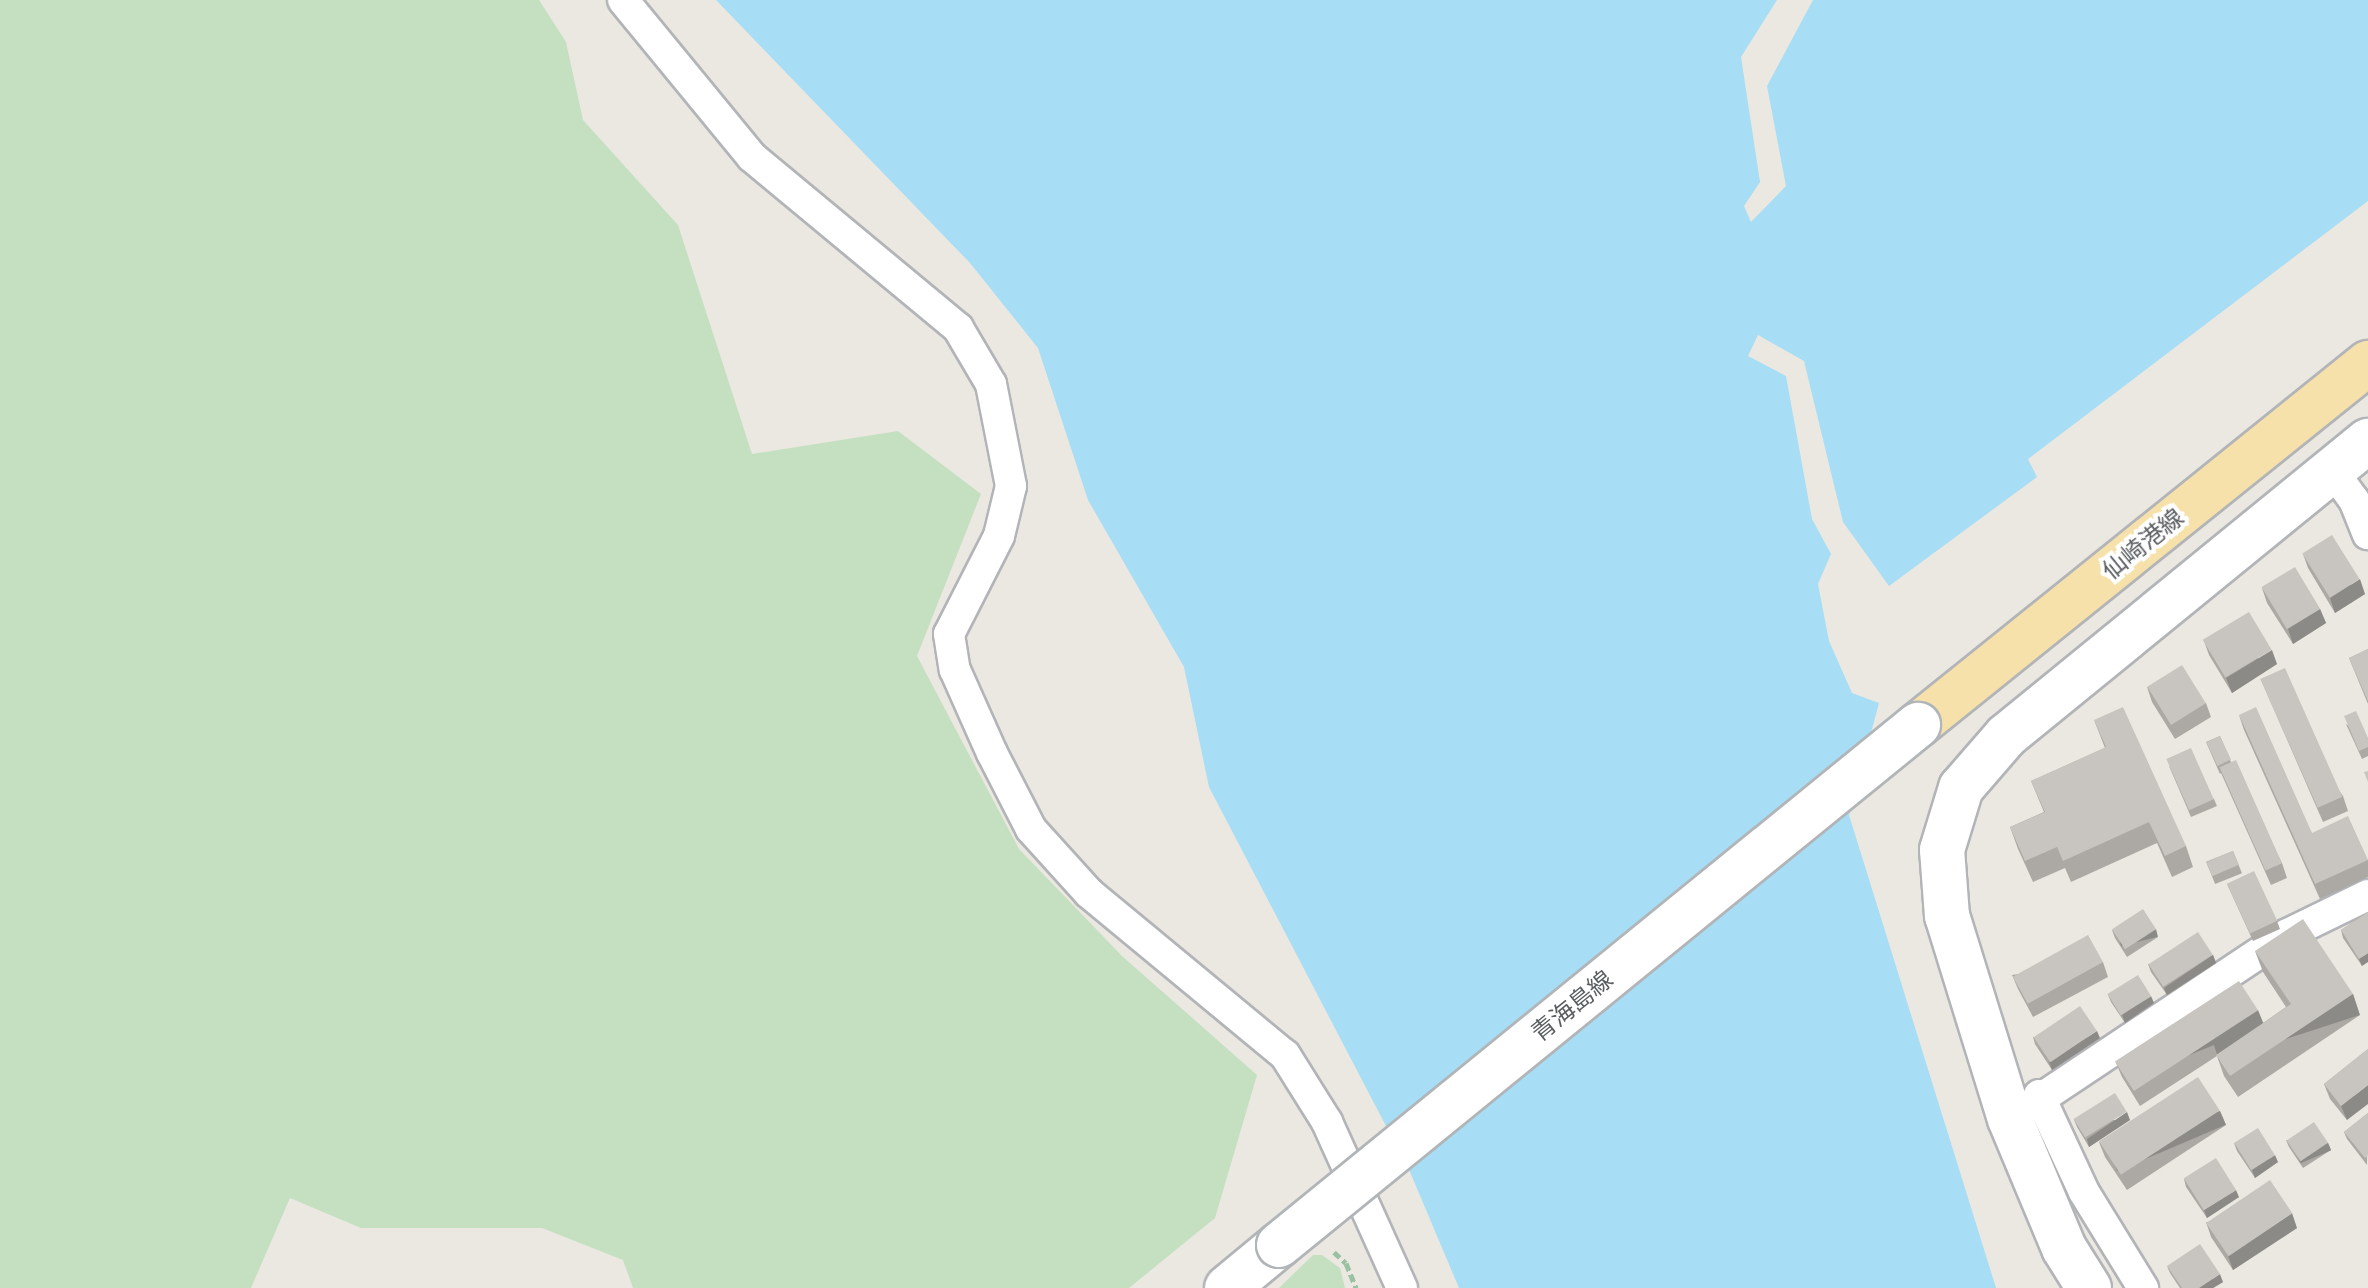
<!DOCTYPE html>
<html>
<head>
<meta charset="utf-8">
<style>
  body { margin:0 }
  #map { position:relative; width:2368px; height:1288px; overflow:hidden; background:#ebe8e1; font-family:Ubuntu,"Noto Sans JP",sans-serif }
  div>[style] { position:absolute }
  .green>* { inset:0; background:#c4e0c0 }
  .water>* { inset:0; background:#a7ddf5 }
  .path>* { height:5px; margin-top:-2.5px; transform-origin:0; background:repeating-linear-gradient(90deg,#9ac1a1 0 8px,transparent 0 12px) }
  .roads { filter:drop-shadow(2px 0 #b2b4b8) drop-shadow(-2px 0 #b2b4b8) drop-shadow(0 2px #b2b4b8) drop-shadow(0 -2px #b2b4b8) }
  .street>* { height:30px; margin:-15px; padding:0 15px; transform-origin:15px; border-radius:15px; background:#fff }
  .secondary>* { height:44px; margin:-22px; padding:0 22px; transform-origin:22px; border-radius:22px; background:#fff }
  .primary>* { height:44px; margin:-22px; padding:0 22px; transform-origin:22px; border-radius:22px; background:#f6e1ab }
  .bridges { filter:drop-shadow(2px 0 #b1b5b8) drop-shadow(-2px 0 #b1b5b8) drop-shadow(0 2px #b1b5b8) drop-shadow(0 -2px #b1b5b8) }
  .secondary-bridge>* { height:44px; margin:-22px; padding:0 22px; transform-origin:22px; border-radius:22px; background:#fff }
  .wall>* { inset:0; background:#aca9a5; transform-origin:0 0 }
  .shaded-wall>* { inset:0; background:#8c8a86; transform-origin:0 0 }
  .building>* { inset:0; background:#c8c5c0; transform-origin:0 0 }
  span { translate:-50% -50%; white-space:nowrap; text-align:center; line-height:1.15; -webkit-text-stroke:8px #fff; paint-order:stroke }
  .street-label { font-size:24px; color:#5a5e61 }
</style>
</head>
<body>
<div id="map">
  <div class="green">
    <i style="clip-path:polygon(0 0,539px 0,566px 42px,583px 120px,678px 225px,752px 454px,898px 431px,981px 494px,917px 656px,1019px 849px,1122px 956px,1257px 1075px,1215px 1218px,1129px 1288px,633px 1288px,623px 1260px,542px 1228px,361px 1228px,290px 1198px,251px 1288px,0 1288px)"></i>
    <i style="clip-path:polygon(1313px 1255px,1322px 1255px,1340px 1268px,1345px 1288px,1279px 1288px)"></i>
  </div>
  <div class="water">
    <i style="clip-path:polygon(716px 0,1777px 0,1741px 57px,1760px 182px,1744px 206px,1751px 222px,1786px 186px,1767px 86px,1813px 0,2368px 0,2368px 201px,2028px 459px,2037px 477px,1889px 586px,1843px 522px,1804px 361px,1758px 335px,1748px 356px,1786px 376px,1812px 519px,1831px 554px,1818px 584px,1829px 641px,1852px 693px,1879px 703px,1849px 815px,1996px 1288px,1459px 1288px,1410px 1172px,1209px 787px,1184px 667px,1088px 500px,1038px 348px,970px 263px)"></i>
  </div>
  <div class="path">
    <i style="left:1334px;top:1252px;width:16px;rotate:43deg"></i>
    <i style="left:1346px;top:1263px;width:27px;rotate:68deg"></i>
  </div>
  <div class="roads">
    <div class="street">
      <i style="left:623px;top:0;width:203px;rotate:50.6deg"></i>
      <i style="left:752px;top:157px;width:268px;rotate:39.7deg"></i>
      <i style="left:958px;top:328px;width:65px;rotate:59.5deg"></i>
      <i style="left:991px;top:384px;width:104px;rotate:78.9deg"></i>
      <i style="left:1011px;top:486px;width:51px;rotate:103.5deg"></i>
      <i style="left:999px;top:536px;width:110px;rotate:117deg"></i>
      <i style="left:949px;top:634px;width:36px;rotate:81deg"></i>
      <i style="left:955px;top:670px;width:91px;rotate:66deg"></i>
      <i style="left:992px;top:753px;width:85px;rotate:62.8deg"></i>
      <i style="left:1031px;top:829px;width:86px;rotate:47.8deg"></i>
      <i style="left:1089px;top:893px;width:254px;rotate:39.6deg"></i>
      <i style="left:1285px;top:1055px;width:79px;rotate:57.9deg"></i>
      <i style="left:1327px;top:1122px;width:182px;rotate:65.7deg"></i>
      <i style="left:2332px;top:470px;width:37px;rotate:54deg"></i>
      <i style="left:2354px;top:500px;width:37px;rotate:68deg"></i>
      <i style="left:2039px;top:1095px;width:107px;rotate:65.1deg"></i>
      <i style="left:2084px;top:1192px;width:113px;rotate:58.4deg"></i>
      <i style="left:2010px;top:1119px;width:332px;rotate:-33.7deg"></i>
      <i style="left:2286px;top:935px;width:91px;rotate:-26deg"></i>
    </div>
    <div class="secondary">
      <i style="left:1227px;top:1288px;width:67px;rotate:-39.6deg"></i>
      <i style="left:2089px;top:1288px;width:47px;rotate:-122deg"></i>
      <i style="left:2064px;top:1248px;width:140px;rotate:-112.7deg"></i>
      <i style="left:2010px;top:1119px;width:213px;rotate:-107.2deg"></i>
      <i style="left:1947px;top:916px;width:66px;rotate:-94.3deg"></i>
      <i style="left:1942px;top:850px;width:65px;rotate:-73deg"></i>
      <i style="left:1961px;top:788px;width:69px;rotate:-49.1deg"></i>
      <i style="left:2006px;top:736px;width:467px;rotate:-39.2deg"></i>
    </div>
    <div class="primary">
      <i style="left:1918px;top:725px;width:578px;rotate:-38.81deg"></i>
    </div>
  </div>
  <div class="bridges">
    <div class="secondary-bridge">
      <i style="left:1279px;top:1245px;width:824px;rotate:-39.14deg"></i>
    </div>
  </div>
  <div class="wall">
    <i style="clip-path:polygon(2303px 554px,2365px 594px,2335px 613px,2308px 568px)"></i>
    <i style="clip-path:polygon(2262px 588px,2320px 609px,2326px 623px,2293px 644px,2267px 603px)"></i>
    <i style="clip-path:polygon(2204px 641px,2277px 664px,2232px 693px,2209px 655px)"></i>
    <i style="clip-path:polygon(2368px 649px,2368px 704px,2349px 658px)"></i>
    <i style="clip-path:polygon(2261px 680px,2343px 796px,2348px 811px,2323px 822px)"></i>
    <i style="clip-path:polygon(2147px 687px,2206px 703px,2211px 717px,2175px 739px,2152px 702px)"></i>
    <i style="clip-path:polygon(2239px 715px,2312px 833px,2368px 860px,2368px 877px,2320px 899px,2244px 730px)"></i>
    <i style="clip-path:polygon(2094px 720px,2186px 846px,2193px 867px,2172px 877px,2157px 843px,2071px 882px,2065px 868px,2033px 882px,2018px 849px,2010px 827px,2044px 812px,2031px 781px,2105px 748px)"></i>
    <i style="clip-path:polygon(2346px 724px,2368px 738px,2368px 756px,2362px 759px)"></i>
    <i style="clip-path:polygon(2220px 736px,2231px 762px,2282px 863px,2287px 878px,2271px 885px,2221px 773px,2220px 774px,2206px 742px)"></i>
    <i style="clip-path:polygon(2169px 766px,2214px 799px,2217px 806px,2191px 817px)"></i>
    <i style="left:2233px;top:851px;width:24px;height:29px;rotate:68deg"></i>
    <i style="clip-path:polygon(2227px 884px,2277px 921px,2280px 929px,2253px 941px)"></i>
    <i style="clip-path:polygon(2368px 912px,2362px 966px,2343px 938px,2341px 930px)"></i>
    <i style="clip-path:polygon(2112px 930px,2158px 937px,2127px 957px,2115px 938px)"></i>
    <i style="clip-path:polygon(2255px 951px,2353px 994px,2360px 1015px,2238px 1097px,2224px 1076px,2217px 1056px,2140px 1106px,2122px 1077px,2116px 1063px,2263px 1023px,2286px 1007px,2263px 972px)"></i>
    <i style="clip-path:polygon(2213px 955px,2216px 963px,2167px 995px,2151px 972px,2148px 964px)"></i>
    <i style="clip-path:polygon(2103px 962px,2108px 977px,2033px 1017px,2018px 989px,2012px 975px)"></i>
    <i style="clip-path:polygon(2108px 995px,2154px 1003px,2125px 1023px,2111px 1002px)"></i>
    <i style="clip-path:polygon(2033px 1037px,2100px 1038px,2052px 1070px,2035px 1044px)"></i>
    <i style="clip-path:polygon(2368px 1049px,2347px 1120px,2330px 1099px,2324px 1084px)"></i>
    <i style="clip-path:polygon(2220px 1111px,2226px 1125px,2127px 1190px,2105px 1157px,2099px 1142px)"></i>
    <i style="clip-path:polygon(2368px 1113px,2367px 1165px,2347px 1139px,2344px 1132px)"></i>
    <i style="clip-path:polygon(2074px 1120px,2130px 1120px,2089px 1147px,2077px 1127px)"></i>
    <i style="clip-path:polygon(2286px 1140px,2328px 1143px,2331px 1150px,2303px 1168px,2289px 1147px)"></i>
    <i style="clip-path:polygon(2234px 1143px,2278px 1162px,2255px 1178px,2237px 1151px)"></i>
    <i style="clip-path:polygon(2184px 1179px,2239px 1197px,2207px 1218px,2186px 1187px)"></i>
    <i style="clip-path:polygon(2206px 1222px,2297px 1228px,2233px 1270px,2211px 1237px)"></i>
    <i style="clip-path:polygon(2167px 1266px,2223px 1282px,2213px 1288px,2180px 1288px,2170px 1273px)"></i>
  </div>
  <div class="shaded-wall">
    <i style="clip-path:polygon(2360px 579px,2365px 594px,2335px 613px,2330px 598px)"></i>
    <i style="clip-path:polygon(2320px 609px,2326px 623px,2293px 644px,2288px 629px)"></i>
    <i style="clip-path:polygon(2272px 650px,2277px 664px,2232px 693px,2226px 678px)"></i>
    <i style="left:2156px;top:929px;width:8px;height:38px;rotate:76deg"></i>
    <i style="clip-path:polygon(2368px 953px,2368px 962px,2362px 966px,2359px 959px)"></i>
    <i style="clip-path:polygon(2213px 955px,2216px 963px,2167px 995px,2164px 988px)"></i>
    <i style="left:2353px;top:994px;width:22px;height:148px;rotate:72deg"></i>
    <i style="clip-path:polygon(2151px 996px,2154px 1003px,2125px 1023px,2122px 1015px)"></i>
    <i style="left:2258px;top:1010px;width:16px;height:147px;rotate:68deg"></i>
    <i style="clip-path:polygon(2097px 1031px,2100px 1038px,2052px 1070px,2049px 1062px)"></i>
    <i style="clip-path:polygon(2368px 1085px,2368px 1104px,2347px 1120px,2341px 1106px)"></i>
    <i style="left:2220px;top:1111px;width:15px;height:118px;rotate:67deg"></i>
    <i style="clip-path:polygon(2127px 1112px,2130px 1120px,2089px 1147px,2087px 1139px)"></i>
    <i style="left:2328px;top:1143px;width:8px;height:33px;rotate:67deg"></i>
    <i style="clip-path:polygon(2275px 1155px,2278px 1162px,2255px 1178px,2252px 1170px)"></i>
    <i style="clip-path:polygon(2236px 1190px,2239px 1197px,2207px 1218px,2204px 1210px)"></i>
    <i style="clip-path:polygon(2292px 1213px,2297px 1228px,2233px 1270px,2228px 1256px)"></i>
    <i style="clip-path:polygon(2220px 1274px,2223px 1282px,2213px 1288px,2199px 1288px)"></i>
  </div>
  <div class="building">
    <i style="left:2332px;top:535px;width:52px;height:35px;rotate:58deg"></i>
    <i style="left:2295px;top:567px;width:49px;height:39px;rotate:59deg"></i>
    <i style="left:2249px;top:612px;width:44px;height:54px;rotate:59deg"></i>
    <i style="clip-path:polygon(2368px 649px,2368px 701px,2349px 658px)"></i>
    <i style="left:2182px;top:665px;width:45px;height:41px;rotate:58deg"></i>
    <i style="left:2285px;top:668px;width:141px;height:27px;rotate:66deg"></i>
    <i style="clip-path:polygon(2123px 707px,2186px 846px,2165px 856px,2149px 822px,2063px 861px,2057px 847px,2025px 861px,2010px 827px,2045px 812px,2031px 781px,2106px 747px,2094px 720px)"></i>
    <i style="clip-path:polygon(2256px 707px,2312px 833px,2348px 816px,2368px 860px,2315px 884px,2239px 715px)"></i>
    <i style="clip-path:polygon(2356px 711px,2368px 738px,2368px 747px,2359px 751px,2344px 716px)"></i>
    <i style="left:2220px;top:736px;width:26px;height:15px;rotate:65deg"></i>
    <i style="left:2191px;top:748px;width:56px;height:27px;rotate:66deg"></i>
    <i style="left:2236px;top:760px;width:113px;height:18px;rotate:66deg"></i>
    <i style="clip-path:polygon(2368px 771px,2368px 782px,2364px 772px)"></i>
    <i style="left:2233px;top:851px;width:15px;height:29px;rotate:67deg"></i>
    <i style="left:2254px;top:871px;width:55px;height:30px;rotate:65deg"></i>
    <i style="left:2143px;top:909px;width:24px;height:37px;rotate:57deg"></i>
    <i style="clip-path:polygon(2368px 912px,2368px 953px,2359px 959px,2341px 930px)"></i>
    <i style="clip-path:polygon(2303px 919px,2353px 994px,2230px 1076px,2216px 1055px,2291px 1004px,2255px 951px)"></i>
    <i style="left:2198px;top:932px;width:27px;height:59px;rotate:57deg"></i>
    <i style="left:2088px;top:935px;width:31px;height:86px;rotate:61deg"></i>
    <i style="left:2138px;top:975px;width:25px;height:36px;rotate:58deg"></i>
    <i style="left:2239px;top:981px;width:35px;height:148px;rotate:57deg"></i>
    <i style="left:2080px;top:1006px;width:30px;height:56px;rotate:56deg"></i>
    <i style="clip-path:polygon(2368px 1049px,2368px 1085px,2341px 1106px,2324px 1084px)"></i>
    <i style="left:2198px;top:1077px;width:40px;height:118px;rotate:57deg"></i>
    <i style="left:2115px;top:1093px;width:22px;height:49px;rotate:58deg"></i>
    <i style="clip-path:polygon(2368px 1113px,2368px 1155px,2365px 1158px,2344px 1132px)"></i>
    <i style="left:2314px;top:1122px;width:25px;height:33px;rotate:56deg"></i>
    <i style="left:2258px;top:1128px;width:32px;height:28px;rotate:58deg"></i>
    <i style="left:2216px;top:1158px;width:38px;height:38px;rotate:58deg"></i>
    <i style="left:2270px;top:1180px;width:40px;height:77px;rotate:56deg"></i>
    <i style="clip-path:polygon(2200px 1244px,2220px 1274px,2199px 1288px,2182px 1288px,2167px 1266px)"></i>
  </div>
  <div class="street-label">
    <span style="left:2143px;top:544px;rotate:-39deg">仙崎港線</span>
    <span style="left:1572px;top:1006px;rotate:-39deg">青海島線</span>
  </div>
</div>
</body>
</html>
